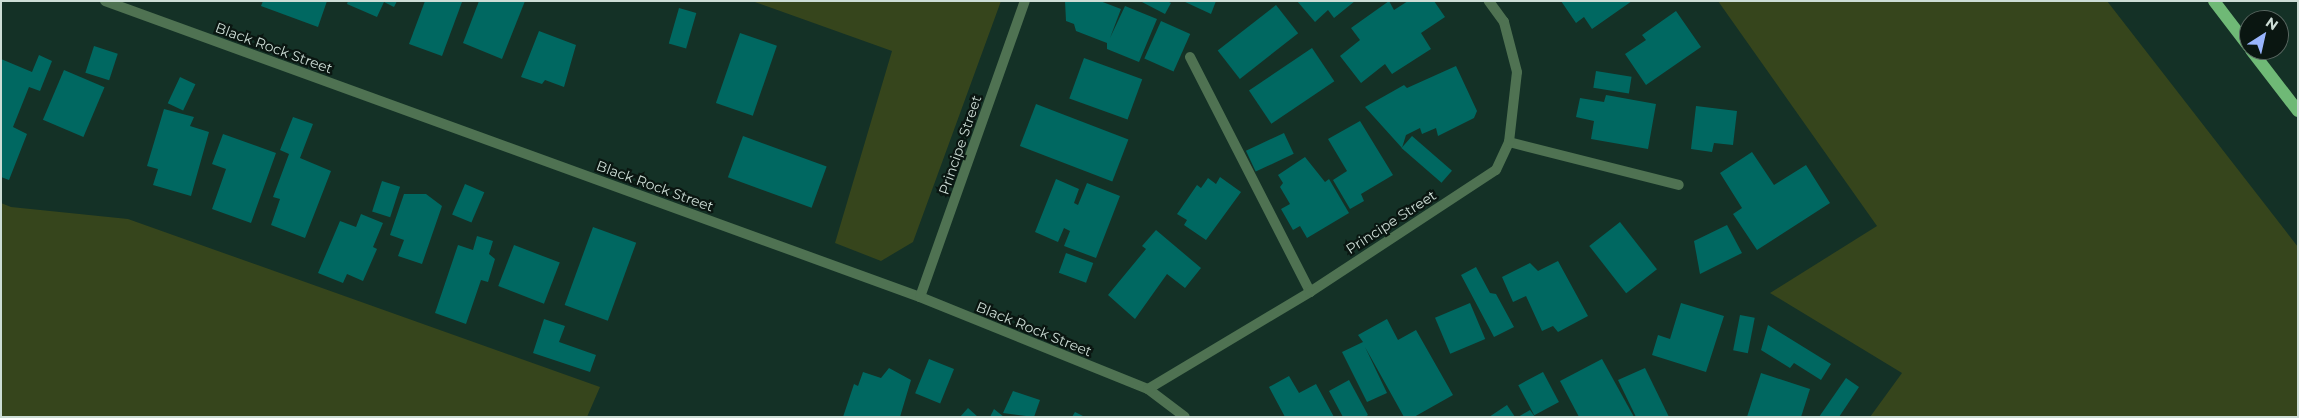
<!DOCTYPE html>
<html>
<head>
<meta charset="utf-8">
<style>
  body { margin:0 }
  #map { position:relative; width:2299px; height:418px; overflow:hidden; background:#143126; font-family:Montserrat,sans-serif }
  div>[style] { position:absolute }
  .green>* { inset:0; background:#36451c }
  .building>* { inset:0; background:#006861; transform-origin:0 0 }
  .street>* { height:10px; margin:-5px; padding:0 5px; transform-origin:5px; border-radius:5px; background:#4f7252 }
  .primary>* { height:12px; margin:-6px; padding:0 6px; transform-origin:6px; border-radius:6px; background:#6fb976 }
  span { translate:-50% -50%; white-space:nowrap; text-align:center; line-height:1.15; -webkit-text-stroke:4.5px #0a1611; paint-order:stroke }
  .street-label { font-size:14px; color:#cdddd6 }
  .frame { position:absolute; inset:0; border:2px solid #cdddd6; pointer-events:none }
  .north { position:absolute; left:2239px; top:10px; width:50px; height:50px; box-sizing:border-box; background:#0a1611; border:1px solid #586660; border-radius:50%; rotate:35deg; font-size:14px; font-weight:700; line-height:20px; text-align:center; color:#cdddd6 }
  .north::after { content:''; display:block; margin:auto; width:18px; height:22px; background:#99b5fd; clip-path:polygon(50% 0,100% 100%,50% 72%,0 100%) }
</style>
</head>
<body>
<div id="map">
  <div class="green">
    <i style="clip-path:polygon(752px 1px,1001px 1px,913px 242px,881px 261px,835px 243px,892px 51px)"></i>
    <i style="clip-path:polygon(1718px 1px,2107px 1px,2298px 247px,2298px 417px,1870px 417px,1902px 373px,1770px 293px,1877px 226px)"></i>
    <i style="clip-path:polygon(1px 203px,11px 207px,128px 219px,600px 387px,587px 417px,1px 417px)"></i>
  </div>
  <div class="building">
    <i style="clip-path:polygon(263px 1px,327px 1px,318px 27px,261px 6px)"></i>
    <i style="clip-path:polygon(348px 1px,397px 1px,394px 7px,384px 2px,377px 17px,347px 4px)"></i>
    <i style="clip-path:polygon(425px 1px,462px 2px,442px 56px,409px 44px)"></i>
    <i style="clip-path:polygon(479px 1px,525px 1px,502px 59px,463px 43px)"></i>
    <i style="clip-path:polygon(1065px 1px,1100px 1px,1121px 9px,1110px 38px,1125px 6px,1157px 19px,1139px 62px,1107px 49px,1107px 43px,1076px 31px,1074px 24px,1066px 21px)"></i>
    <i style="clip-path:polygon(1140px 1px,1167px 1px,1171px 3px,1165px 14px)"></i>
    <i style="clip-path:polygon(1183px 1px,1216px 1px,1211px 14px)"></i>
    <i style="clip-path:polygon(1297px 1px,1355px 1px,1334px 18px,1328px 10px,1315px 22px)"></i>
    <i style="clip-path:polygon(1389px 1px,1394px 10px,1408px 1px,1434px 1px,1445px 17px,1421px 33px,1431px 49px,1392px 74px,1385px 64px,1361px 83px,1340px 56px,1360px 40px,1351px 28px)"></i>
    <i style="clip-path:polygon(1561px 1px,1632px 1px,1592px 29px,1584px 17px,1576px 23px)"></i>
    <i style="left:1276px;top:5px;width:36px;height:74px;rotate:52deg"></i>
    <i style="left:679px;top:8px;width:18px;height:37px;rotate:16deg"></i>
    <i style="clip-path:polygon(1676px 11px,1701px 47px,1646px 85px,1625px 54px,1646px 40px,1642px 35px)"></i>
    <i style="left:1161px;top:21px;width:32px;height:41px;rotate:24deg"></i>
    <i style="clip-path:polygon(539px 31px,576px 45px,564px 87px,545px 80px,542px 84px,521px 77px)"></i>
    <i style="left:740px;top:33px;width:39px;height:74px;rotate:19deg"></i>
    <i style="left:94px;top:46px;width:25px;height:28px;rotate:18deg"></i>
    <i style="left:1312px;top:48px;width:40px;height:76px;rotate:56deg"></i>
    <i style="clip-path:polygon(39px 55px,52px 61px,40px 91px,29px 87px,13px 127px,27px 134px,9px 180px,1px 177px,1px 59px,32px 72px)"></i>
    <i style="left:1084px;top:58px;width:62px;height:43px;rotate:20deg"></i>
    <i style="clip-path:polygon(1456px 66px,1477px 111px,1474px 118px,1438px 136px,1436px 128px,1422px 134px,1420px 128px,1406px 135px,1402px 148px,1365px 107px,1404px 85px,1407px 88px)"></i>
    <i style="left:64px;top:70px;width:44px;height:54px;rotate:23deg"></i>
    <i style="left:1596px;top:71px;width:36px;height:17px;rotate:9deg"></i>
    <i style="left:180px;top:77px;width:17px;height:29px;rotate:25deg"></i>
    <i style="clip-path:polygon(1606px 95px,1656px 104px,1648px 149px,1591px 139px,1594px 121px,1576px 117px,1580px 98px,1604px 102px)"></i>
    <i style="left:1036px;top:104px;width:99px;height:45px;rotate:21deg"></i>
    <i style="clip-path:polygon(1696px 106px,1737px 111px,1733px 145px,1714px 143px,1712px 152px,1691px 149px)"></i>
    <i style="clip-path:polygon(164px 109px,194px 117px,190px 126px,209px 132px,191px 196px,153px 185px,158px 169px,147px 166px)"></i>
    <i style="clip-path:polygon(293px 117px,313px 124px,300px 158px,331px 171px,305px 238px,271px 225px,280px 199px,273px 197px,289px 154px,280px 150px)"></i>
    <i style="clip-path:polygon(1360px 121px,1393px 175px,1361px 194px,1364px 201px,1350px 209px,1333px 180px,1347px 171px,1328px 139px)"></i>
    <i style="left:1284px;top:133px;width:23px;height:42px;rotate:65deg"></i>
    <i style="clip-path:polygon(223px 134px,276px 153px,251px 223px,212px 209px,226px 169px,212px 164px)"></i>
    <i style="left:743px;top:136px;width:89px;height:44px;rotate:20deg"></i>
    <i style="left:1412px;top:136px;width:53px;height:16px;rotate:41deg"></i>
    <i style="clip-path:polygon(1752px 152px,1774px 185px,1806px 165px,1830px 203px,1757px 250px,1733px 214px,1742px 208px,1720px 173px)"></i>
    <i style="clip-path:polygon(1305px 157px,1325px 182px,1329px 179px,1349px 213px,1307px 238px,1300px 226px,1293px 230px,1281px 209px,1290px 204px,1280px 187px,1283px 183px,1278px 175px)"></i>
    <i style="clip-path:polygon(1220px 177px,1241px 192px,1206px 240px,1184px 225px,1187px 220px,1177px 214px,1197px 185px,1201px 188px,1208px 178px,1216px 184px)"></i>
    <i style="clip-path:polygon(1056px 179px,1079px 189px,1074px 203px,1078px 205px,1087px 183px,1120px 196px,1096px 258px,1064px 246px,1070px 231px,1064px 228px,1058px 242px,1035px 232px)"></i>
    <i style="left:382px;top:181px;width:19px;height:32px;rotate:18deg"></i>
    <i style="left:465px;top:184px;width:21px;height:33px;rotate:23deg"></i>
    <i style="clip-path:polygon(404px 194px,426px 194px,442px 206px,422px 264px,398px 256px,404px 240px,390px 235px)"></i>
    <i style="clip-path:polygon(361px 214px,383px 223px,373px 247px,377px 249px,363px 281px,347px 274px,343px 283px,318px 273px,340px 221px,356px 227px)"></i>
    <i style="left:1620px;top:222px;width:60px;height:39px;rotate:52deg"></i>
    <i style="clip-path:polygon(1727px 225px,1742px 253px,1700px 274px,1694px 241px)"></i>
    <i style="left:593px;top:227px;width:46px;height:83px;rotate:20deg"></i>
    <i style="clip-path:polygon(1156px 230px,1201px 268px,1185px 288px,1167px 274px,1135px 319px,1108px 295px,1146px 249px,1142px 246px)"></i>
    <i style="clip-path:polygon(477px 236px,493px 241px,489px 254px,495px 259px,488px 282px,481px 280px,466px 324px,435px 313px,458px 245px,473px 250px)"></i>
    <i style="left:514px;top:245px;width:49px;height:44px;rotate:21deg"></i>
    <i style="left:1066px;top:253px;width:29px;height:21px;rotate:20deg"></i>
    <i style="clip-path:polygon(1558px 261px,1588px 316px,1558px 332px,1553px 326px,1542px 331px,1526px 296px,1513px 302px,1502px 277px,1530px 263px,1538px 271px)"></i>
    <i style="clip-path:polygon(1476px 267px,1490px 293px,1496px 294px,1514px 327px,1494px 337px,1461px 275px)"></i>
    <i style="left:1470px;top:303px;width:39px;height:38px;rotate:67deg"></i>
    <i style="clip-path:polygon(1681px 303px,1724px 316px,1706px 372px,1652px 355px,1658px 335px,1670px 339px)"></i>
    <i style="left:1740px;top:315px;width:15px;height:36px;rotate:11deg"></i>
    <i style="clip-path:polygon(544px 319px,565px 326px,559px 342px,596px 355px,590px 372px,533px 353px)"></i>
    <i style="clip-path:polygon(1387px 319px,1398px 340px,1416px 330px,1453px 395px,1414px 417px,1404px 417px,1365px 347px,1387px 393px,1367px 402px,1342px 352px,1363px 342px,1358px 335px)"></i>
    <i style="clip-path:polygon(1768px 325px,1831px 364px,1821px 380px,1794px 363px,1790px 368px,1761px 350px)"></i>
    <i style="left:929px;top:359px;width:27px;height:37px;rotate:22deg"></i>
    <i style="clip-path:polygon(1602px 359px,1634px 417px,1579px 417px,1560px 381px)"></i>
    <i style="clip-path:polygon(889px 368px,911px 380px,900px 417px,843px 417px,854px 384px,858px 386px,863px 372px,881px 378px)"></i>
    <i style="clip-path:polygon(1645px 368px,1669px 417px,1636px 417px,1618px 380px)"></i>
    <i style="left:1543px;top:372px;width:34px;height:28px;rotate:62deg"></i>
    <i style="clip-path:polygon(1761px 373px,1810px 389px,1801px 417px,1747px 417px)"></i>
    <i style="clip-path:polygon(1289px 376px,1299px 393px,1316px 384px,1334px 417px,1285px 417px,1269px 387px)"></i>
    <i style="clip-path:polygon(1846px 378px,1859px 387px,1839px 417px,1819px 417px)"></i>
    <i style="clip-path:polygon(1349px 380px,1368px 415px,1365px 417px,1343px 417px,1329px 391px)"></i>
    <i style="clip-path:polygon(1013px 391px,1040px 400px,1034px 417px,1003px 413px)"></i>
    <i style="clip-path:polygon(1507px 405px,1515px 417px,1489px 417px)"></i>
    <i style="clip-path:polygon(968px 408px,978px 417px,960px 417px)"></i>
    <i style="clip-path:polygon(994px 409px,1004px 417px,990px 417px)"></i>
    <i style="clip-path:polygon(1530px 410px,1535px 417px,1518px 417px)"></i>
    <i style="clip-path:polygon(1075px 412px,1085px 417px,1072px 417px)"></i>
  </div>
  <div class="street">
    <i style="left:105px;top:1px;width:867px;rotate:19.96deg"></i>
    <i style="left:920px;top:297px;width:246px;rotate:22deg"></i>
    <i style="left:1148px;top:389px;width:46px;rotate:37.1deg"></i>
    <i style="left:1190px;top:57px;width:264px;rotate:62.9deg"></i>
    <i style="left:1509px;top:142px;width:175px;rotate:14.2deg"></i>
    <i style="left:920px;top:297px;width:314px;rotate:-70.5deg"></i>
    <i style="left:1148px;top:389px;width:189px;rotate:-30.9deg"></i>
    <i style="left:1310px;top:292px;width:222px;rotate:-33.3deg"></i>
    <i style="left:1496px;top:170px;width:31px;rotate:-65deg"></i>
    <i style="left:1509px;top:142px;width:70px;rotate:-83.5deg"></i>
    <i style="left:1517px;top:72px;width:52px;rotate:-104.6deg"></i>
    <i style="left:1504px;top:22px;width:26px;rotate:-126deg"></i>
  </div>
  <div class="primary">
    <i style="left:2214px;top:1px;width:58px;rotate:52.7deg"></i>
    <i style="left:2251px;top:50px;width:77px;rotate:52.4deg"></i>
  </div>
  <div class="street-label">
    <span style="left:274px;top:48px;rotate:20deg">Black Rock Street</span>
    <span style="left:960px;top:145px;rotate:-71deg">Principe Street</span>
    <span style="left:655px;top:186px;rotate:20deg">Black Rock Street</span>
    <span style="left:1391px;top:222px;rotate:-33deg">Principe Street</span>
    <span style="left:1034px;top:329px;rotate:22deg">Black Rock Street</span>
  </div>
  <div class="frame"></div>
  <div class="north">N</div>
</div>
</body>
</html>
